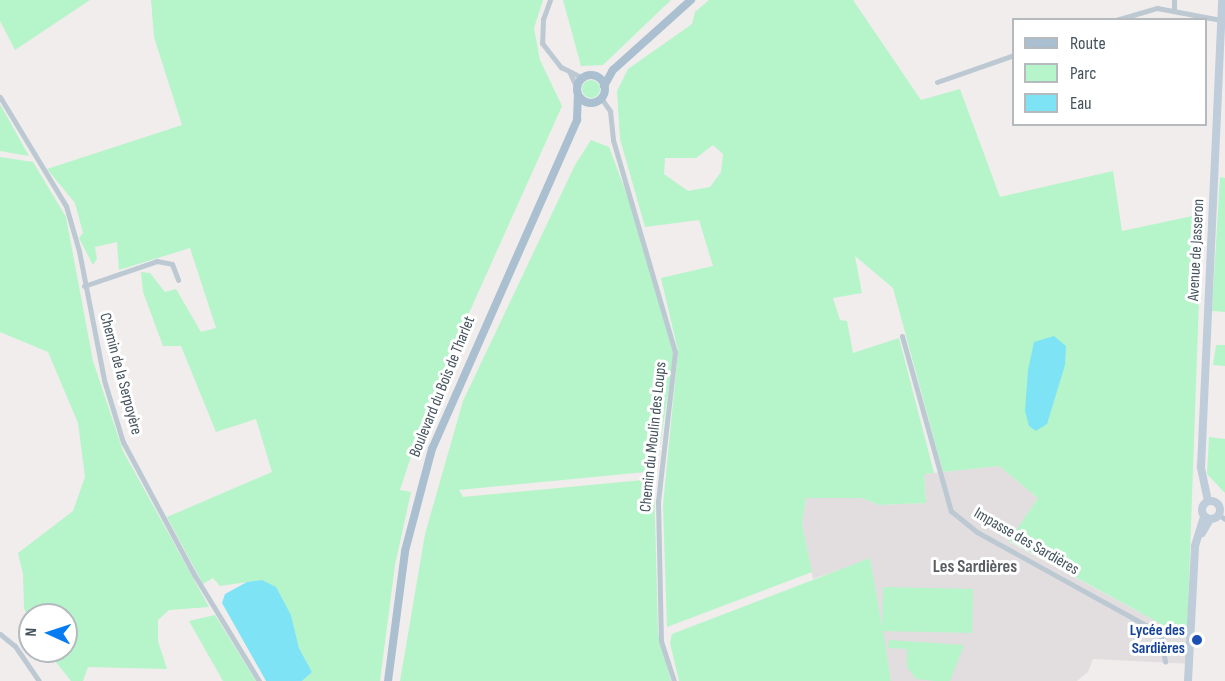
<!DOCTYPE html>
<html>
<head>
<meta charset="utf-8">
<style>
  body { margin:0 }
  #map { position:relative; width:1225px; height:681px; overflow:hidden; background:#f1eded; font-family:"Sofia Sans Condensed",sans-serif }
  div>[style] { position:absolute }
  .education>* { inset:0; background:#e2dedf }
  .green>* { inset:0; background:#b6f4ca }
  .round { border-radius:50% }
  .water>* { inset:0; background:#7ee4f5 }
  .minor>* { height:5px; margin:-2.5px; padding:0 2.5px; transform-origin:2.5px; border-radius:2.5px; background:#bcc9d2 }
  .secondary>* { height:8px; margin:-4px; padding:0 4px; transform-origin:4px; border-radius:4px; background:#becdd9 }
  .secondary>.ring { margin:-4px; padding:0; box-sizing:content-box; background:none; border:8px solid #becdd9; border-radius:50% }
  .primary>* { height:8px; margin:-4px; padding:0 4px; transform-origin:4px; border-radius:4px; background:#aabfd0 }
  .primary>.ring { margin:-4px; padding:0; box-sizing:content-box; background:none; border:8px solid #aabfd0; border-radius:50% }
  .dots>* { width:16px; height:16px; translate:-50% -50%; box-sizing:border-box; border:3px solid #fff; border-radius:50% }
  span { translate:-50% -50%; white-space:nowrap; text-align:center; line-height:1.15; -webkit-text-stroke:6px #fff; paint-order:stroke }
  .street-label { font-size:16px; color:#44535d }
  .transit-label { font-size:16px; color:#164399; font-weight:700 }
  .right { translate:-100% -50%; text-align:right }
  .neighbourhood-label { font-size:18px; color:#595e63; font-weight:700 }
  .legend { position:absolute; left:1012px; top:18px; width:195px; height:108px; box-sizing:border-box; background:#fff; border:2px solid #b4babe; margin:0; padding:8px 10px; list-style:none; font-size:18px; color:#44535d }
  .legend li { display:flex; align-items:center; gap:12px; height:30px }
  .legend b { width:30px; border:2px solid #b4babe }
  .north { position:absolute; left:18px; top:603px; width:60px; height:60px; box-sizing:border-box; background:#fff; border:2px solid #b4babe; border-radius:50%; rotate:273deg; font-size:16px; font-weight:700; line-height:24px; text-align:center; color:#44535d }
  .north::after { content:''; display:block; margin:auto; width:21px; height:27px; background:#057cf2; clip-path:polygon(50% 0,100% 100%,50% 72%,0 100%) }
</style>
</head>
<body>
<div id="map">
  <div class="education">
    <i style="clip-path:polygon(999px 466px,1038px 498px,1009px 542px,1193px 641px,1193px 664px,1093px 659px,1088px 672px,1077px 681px,891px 681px,870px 559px,813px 579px,802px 524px,806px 498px,862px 498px,879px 505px,926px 503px,924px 474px)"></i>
  </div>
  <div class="green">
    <i style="clip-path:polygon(0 0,90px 0,15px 50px,0 21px)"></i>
    <i style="clip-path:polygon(151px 0,543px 0,534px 28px,540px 60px,562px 106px,429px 402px,400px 490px,411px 492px,395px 565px,380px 681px,302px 681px,312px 672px,299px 648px,291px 615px,262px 580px,220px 586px,213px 578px,203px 584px,167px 517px,272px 472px,256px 419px,216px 432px,181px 346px,163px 346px,143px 292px,141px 272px,150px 273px,165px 292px,176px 289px,201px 332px,216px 328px,190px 248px,119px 270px,117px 242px,95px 247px,97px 259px,93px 265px,79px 238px,83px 233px,75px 203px,47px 169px,182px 125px,154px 37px)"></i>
    <i style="clip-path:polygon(563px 0,671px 0,603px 65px,581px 66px)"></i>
    <i style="clip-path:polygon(evenodd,709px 0,853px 0,921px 100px,960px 89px,1000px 197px,1113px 171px,1122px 231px,1202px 214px,1187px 638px,1009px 541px,1038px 498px,999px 466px,943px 472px,893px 288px,855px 256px,862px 293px,833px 298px,840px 320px,847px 321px,853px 353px,899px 338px,934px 473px,924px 474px,926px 503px,879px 505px,862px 498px,806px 498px,802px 524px,812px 572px,667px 627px,663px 505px,678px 351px,661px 278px,713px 266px,699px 220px,645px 227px,620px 139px,617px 91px,628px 69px,692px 24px,695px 12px,709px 0,713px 145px,723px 154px,721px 172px,710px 187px,688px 191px,664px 174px,665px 158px,696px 158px,713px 145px)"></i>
    <i class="round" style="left:582px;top:80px;width:18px;height:18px"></i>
    <i style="clip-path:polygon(0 104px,29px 156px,0 151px)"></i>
    <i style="clip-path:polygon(591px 140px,609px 147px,629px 200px,674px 355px,656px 471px,459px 490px,463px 497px,654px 479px,658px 633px,671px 681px,400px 681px,425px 534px,463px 401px,575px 165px)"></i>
    <i style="clip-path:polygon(0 157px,33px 162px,66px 217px,93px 361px,123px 451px,209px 607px,169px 610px,158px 620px,158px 641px,167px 669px,88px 667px,83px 681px,71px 681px,47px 651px,66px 651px,66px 615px,30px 615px,30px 625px,24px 608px,23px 574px,18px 553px,73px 511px,85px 477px,78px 423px,48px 352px,0 332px)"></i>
    <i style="clip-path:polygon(1220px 177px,1225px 178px,1225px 312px,1212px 311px)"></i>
    <i style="clip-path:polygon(1216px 345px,1225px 345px,1225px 366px,1213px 365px)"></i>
    <i style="clip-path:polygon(1209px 437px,1225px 439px,1225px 493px,1207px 474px)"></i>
    <i style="clip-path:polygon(870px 558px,882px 627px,883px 587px,973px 589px,972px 633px,883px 631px,891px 681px,679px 681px,670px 643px,672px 634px)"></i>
    <i style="clip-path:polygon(215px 615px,256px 681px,223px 681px,189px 621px)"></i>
    <i style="clip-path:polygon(889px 640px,964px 645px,950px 681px,935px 681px,916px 679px,907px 667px,907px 649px,888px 648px)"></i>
  </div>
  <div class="water">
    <i style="clip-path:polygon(1054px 336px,1066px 346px,1065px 365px,1047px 424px,1036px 431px,1029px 426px,1025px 411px,1028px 370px,1034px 342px)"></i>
    <i style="clip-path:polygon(262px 580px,276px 587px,291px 615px,299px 648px,312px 672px,302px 681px,266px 681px,222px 603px,225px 594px,247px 582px)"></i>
  </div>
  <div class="minor">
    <i style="left:550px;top:0;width:20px;rotate:110deg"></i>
    <i style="left:543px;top:19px;width:24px;rotate:92deg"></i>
    <i style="left:542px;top:43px;width:31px;rotate:52deg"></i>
    <i style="left:561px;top:67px;width:25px;rotate:27deg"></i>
    <i style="left:1174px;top:11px;width:11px;rotate:-90deg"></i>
    <i style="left:1116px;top:20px;width:43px;rotate:-16.3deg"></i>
    <i style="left:1157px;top:8px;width:65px;rotate:10.6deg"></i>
    <i style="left:570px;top:73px;width:17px;rotate:66deg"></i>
    <i style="left:937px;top:82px;width:82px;rotate:-19.3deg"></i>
    <i style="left:0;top:97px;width:127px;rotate:58.8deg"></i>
    <i style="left:66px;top:206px;width:47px;rotate:73.9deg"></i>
    <i style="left:79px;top:251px;width:131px;rotate:79deg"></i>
    <i style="left:104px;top:380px;width:65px;rotate:73deg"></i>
    <i style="left:123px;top:442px;width:152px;rotate:61.8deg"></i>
    <i style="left:195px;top:576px;width:123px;rotate:58.6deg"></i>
    <i style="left:601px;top:98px;width:16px;rotate:55deg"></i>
    <i style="left:610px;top:111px;width:29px;rotate:84deg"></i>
    <i style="left:613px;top:140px;width:221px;rotate:73.7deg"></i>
    <i style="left:675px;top:352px;width:150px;rotate:96.5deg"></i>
    <i style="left:658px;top:501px;width:140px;rotate:88.8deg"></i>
    <i style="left:661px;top:641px;width:42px;rotate:72deg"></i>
    <i style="left:84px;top:286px;width:77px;rotate:-18.9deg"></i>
    <i style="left:157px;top:261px;width:15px;rotate:11deg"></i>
    <i style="left:172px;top:264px;width:17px;rotate:69deg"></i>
    <i style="left:902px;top:336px;width:182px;rotate:74.4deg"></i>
    <i style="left:951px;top:511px;width:33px;rotate:39deg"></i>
    <i style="left:977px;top:532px;width:209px;rotate:28.9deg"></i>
    <i style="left:1160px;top:633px;width:29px;rotate:80deg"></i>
    <i style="left:1219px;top:515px;width:7px;rotate:34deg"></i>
    <i style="left:0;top:634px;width:19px;rotate:39deg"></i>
    <i style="left:15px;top:646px;width:42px;rotate:55.6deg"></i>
  </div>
  <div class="secondary">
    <i class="ring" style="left:1202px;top:501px;width:10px;height:10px"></i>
    <i style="left:1208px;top:501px;width:35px;rotate:-102deg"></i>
    <i style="left:1201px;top:467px;width:467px;rotate:-87.4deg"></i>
    <i style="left:1202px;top:533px;width:16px;rotate:-60deg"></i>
    <i style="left:1188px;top:681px;width:135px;rotate:-87deg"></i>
    <i style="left:1195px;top:546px;width:31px;rotate:-73deg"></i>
  </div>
  <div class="primary">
    <i class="ring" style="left:577px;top:75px;width:20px;height:20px"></i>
    <i style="left:604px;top:86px;width:18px;rotate:-61deg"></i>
    <i style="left:613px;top:70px;width:105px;rotate:-41.9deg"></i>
    <i style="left:388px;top:681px;width:131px;rotate:-82.5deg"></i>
    <i style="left:405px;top:551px;width:106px;rotate:-75.2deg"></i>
    <i style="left:432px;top:449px;width:360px;rotate:-66.2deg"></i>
    <i style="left:577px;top:120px;width:25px;rotate:-88deg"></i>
  </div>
  <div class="dots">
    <i style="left:1197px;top:640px;background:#1a4fb4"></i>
  </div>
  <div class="street-label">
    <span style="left:1197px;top:250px;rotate:-87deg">Avenue de Jasseron</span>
    <span style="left:120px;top:374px;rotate:75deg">Chemin de la Serpoyère</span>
    <span style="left:443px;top:387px;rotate:-68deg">Boulevard du Bois de Tharlet</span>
    <span style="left:654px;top:437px;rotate:-84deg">Chemin du Moulin des Loups</span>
    <span style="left:1026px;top:542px;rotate:30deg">Impasse des Sardières</span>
  </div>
  <div class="transit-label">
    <span class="right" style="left:1185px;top:640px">Lycée des<br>Sardières</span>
  </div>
  <div class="neighbourhood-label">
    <span style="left:975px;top:567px">Les Sardières</span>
  </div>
  <ul class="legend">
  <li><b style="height:8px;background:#aabfd0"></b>Route</li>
  <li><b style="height:16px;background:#b6f4ca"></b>Parc</li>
  <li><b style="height:16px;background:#7ee4f5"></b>Eau</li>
  </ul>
  <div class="north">N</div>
</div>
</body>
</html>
